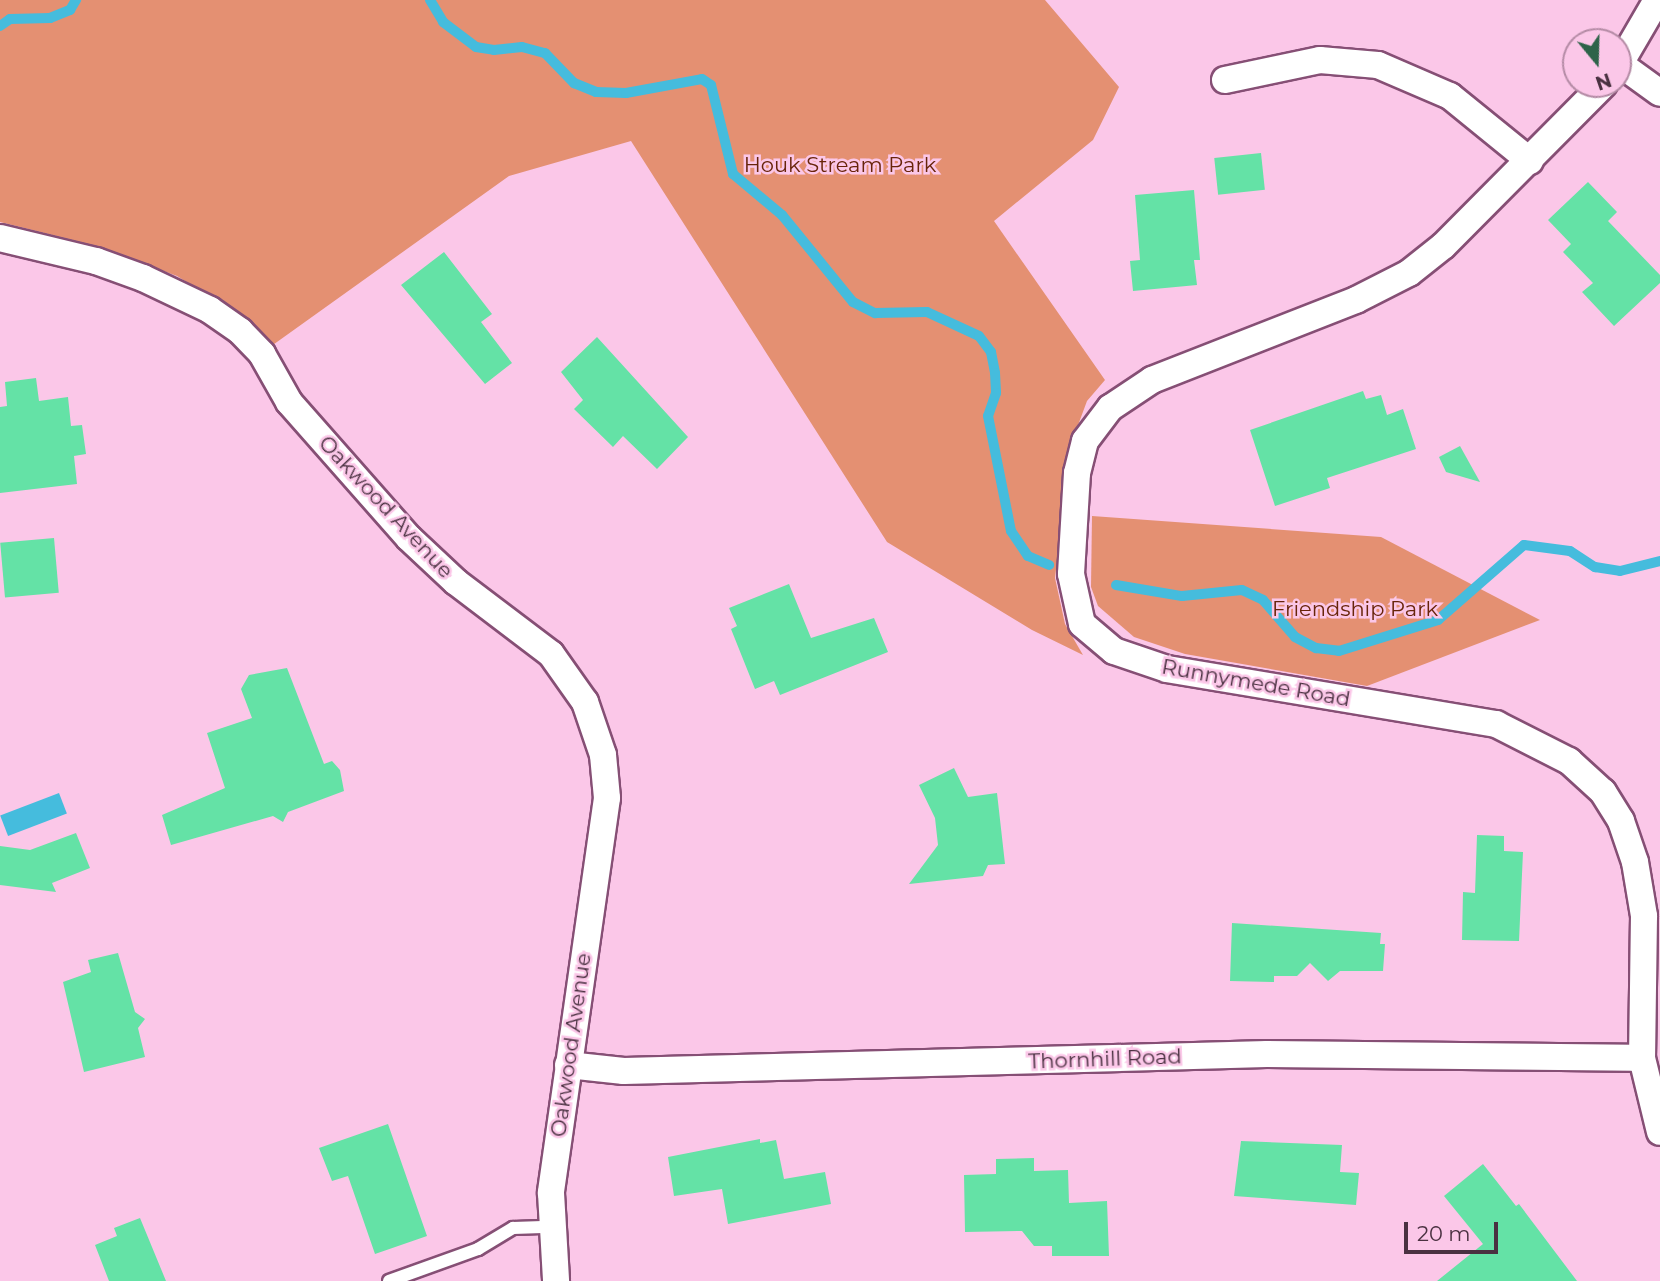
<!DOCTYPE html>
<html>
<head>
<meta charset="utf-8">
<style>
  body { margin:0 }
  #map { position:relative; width:1660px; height:1281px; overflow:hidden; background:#fbc7e8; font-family:Montserrat,sans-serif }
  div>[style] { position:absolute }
  .green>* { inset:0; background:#e49072 }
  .water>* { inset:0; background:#45bcdd; transform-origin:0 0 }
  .stream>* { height:10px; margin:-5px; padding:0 5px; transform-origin:5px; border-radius:5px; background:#45bcdd }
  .building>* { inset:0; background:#64e2a6; transform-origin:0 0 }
  .roads { filter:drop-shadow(2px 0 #864f75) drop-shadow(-2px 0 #864f75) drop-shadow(0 2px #864f75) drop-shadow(0 -2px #864f75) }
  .service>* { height:12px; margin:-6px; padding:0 6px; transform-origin:6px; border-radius:6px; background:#fff }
  .minor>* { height:26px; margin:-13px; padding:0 13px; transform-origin:13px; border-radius:13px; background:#fff }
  span { translate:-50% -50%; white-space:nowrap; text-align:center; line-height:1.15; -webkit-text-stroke:5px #fbc7e8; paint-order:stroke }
  .park-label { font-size:21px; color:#682409 }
  .street-label { font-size:21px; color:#4a3141 }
  .north { position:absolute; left:1562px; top:28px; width:70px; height:70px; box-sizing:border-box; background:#fbc7e8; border:2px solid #b48ba5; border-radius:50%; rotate:161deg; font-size:19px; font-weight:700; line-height:28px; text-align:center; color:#4a3141 }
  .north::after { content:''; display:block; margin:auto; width:24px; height:32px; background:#2e6349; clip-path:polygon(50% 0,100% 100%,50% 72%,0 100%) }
  .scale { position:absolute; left:1404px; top:1222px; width:94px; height:32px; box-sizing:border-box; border:4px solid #4a3141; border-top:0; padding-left:9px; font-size:21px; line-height:24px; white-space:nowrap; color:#4a3141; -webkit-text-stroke:5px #fbc7e8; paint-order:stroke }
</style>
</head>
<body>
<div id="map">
  <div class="green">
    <i style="clip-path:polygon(0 0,1045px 0,1119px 87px,1093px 140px,994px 221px,1105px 380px,1087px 401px,1071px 444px,1055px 578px,1065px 624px,1083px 655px,1032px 630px,887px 542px,631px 141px,509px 176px,270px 347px,235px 312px,177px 276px,97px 246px,0 222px)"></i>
    <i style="clip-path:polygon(1092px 516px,1381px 537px,1540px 620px,1367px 686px,1185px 654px,1134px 637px,1098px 606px,1091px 587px)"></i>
  </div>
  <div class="water">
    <i style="left:59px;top:793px;width:22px;height:63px;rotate:69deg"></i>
  </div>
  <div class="stream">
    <i style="left:430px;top:0;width:26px;rotate:59deg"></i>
    <i style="left:443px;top:22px;width:41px;rotate:37.1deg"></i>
    <i style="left:476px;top:47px;width:18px;rotate:9deg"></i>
    <i style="left:494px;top:50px;width:28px;rotate:-6deg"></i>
    <i style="left:522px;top:47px;width:24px;rotate:15deg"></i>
    <i style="left:545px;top:53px;width:42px;rotate:46deg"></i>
    <i style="left:574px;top:83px;width:24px;rotate:22deg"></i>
    <i style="left:596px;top:92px;width:30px;rotate:2deg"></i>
    <i style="left:626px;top:93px;width:77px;rotate:-10.4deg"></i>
    <i style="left:702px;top:79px;width:11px;rotate:34deg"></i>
    <i style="left:711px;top:85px;width:92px;rotate:76.1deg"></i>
    <i style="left:733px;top:174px;width:64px;rotate:39.9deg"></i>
    <i style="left:782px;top:215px;width:112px;rotate:50.8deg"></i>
    <i style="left:853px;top:302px;width:25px;rotate:27deg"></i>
    <i style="left:875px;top:313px;width:52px;rotate:-1.1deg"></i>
    <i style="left:927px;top:312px;width:57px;rotate:24.8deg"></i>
    <i style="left:979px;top:336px;width:20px;rotate:53deg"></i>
    <i style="left:991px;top:352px;width:21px;rotate:79deg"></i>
    <i style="left:995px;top:373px;width:20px;rotate:87deg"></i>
    <i style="left:996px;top:393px;width:24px;rotate:109deg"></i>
    <i style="left:988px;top:416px;width:117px;rotate:78.7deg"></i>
    <i style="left:1011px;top:531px;width:30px;rotate:56deg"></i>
    <i style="left:1028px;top:556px;width:23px;rotate:23deg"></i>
    <i style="left:0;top:26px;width:12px;rotate:-35deg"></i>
    <i style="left:10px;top:19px;width:40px;rotate:-1.4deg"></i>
    <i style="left:50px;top:18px;width:22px;rotate:-22deg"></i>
    <i style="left:70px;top:10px;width:12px;rotate:-59deg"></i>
    <i style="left:1116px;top:585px;width:67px;rotate:9.5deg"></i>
    <i style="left:1182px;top:596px;width:60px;rotate:-5.7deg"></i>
    <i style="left:1242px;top:590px;width:23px;rotate:25deg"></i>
    <i style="left:1263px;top:600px;width:49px;rotate:49.1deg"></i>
    <i style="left:1295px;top:637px;width:24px;rotate:28deg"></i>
    <i style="left:1316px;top:648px;width:23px;rotate:7deg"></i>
    <i style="left:1339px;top:651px;width:104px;rotate:-17.4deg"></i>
    <i style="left:1438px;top:620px;width:114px;rotate:-41.1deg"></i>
    <i style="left:1524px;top:545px;width:46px;rotate:7.4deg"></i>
    <i style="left:1570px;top:551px;width:30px;rotate:33deg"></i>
    <i style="left:1595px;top:567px;width:25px;rotate:9deg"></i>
    <i style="left:1620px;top:571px;width:41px;rotate:-14deg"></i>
  </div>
  <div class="building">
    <i style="left:1261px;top:153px;width:37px;height:47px;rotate:84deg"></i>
    <i style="clip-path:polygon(1588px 182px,1617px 212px,1608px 221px,1660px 275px,1660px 283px,1614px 326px,1582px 292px,1593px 283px,1563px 252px,1571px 244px,1548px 220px)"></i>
    <i style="clip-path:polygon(1194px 190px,1200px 260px,1194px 260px,1197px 285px,1133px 291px,1130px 261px,1140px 260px,1135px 195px)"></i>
    <i style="clip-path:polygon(444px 252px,492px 314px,481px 322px,512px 363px,485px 384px,401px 285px)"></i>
    <i style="clip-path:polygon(597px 337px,688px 437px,657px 469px,623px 436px,613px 447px,574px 409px,583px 400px,561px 372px)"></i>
    <i style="clip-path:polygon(36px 378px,39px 401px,68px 397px,71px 426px,82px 425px,86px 454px,74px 456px,77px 484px,0 493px,0 407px,7px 406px,5px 382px)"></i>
    <i style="clip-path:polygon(1363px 391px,1366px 399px,1381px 395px,1387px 415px,1403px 409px,1416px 449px,1327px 478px,1330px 488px,1275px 506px,1250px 430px)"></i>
    <i style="clip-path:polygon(1460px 446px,1480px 482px,1446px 472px,1439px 457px)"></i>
    <i style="left:54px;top:538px;width:55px;height:54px;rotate:85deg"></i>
    <i style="clip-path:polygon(789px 584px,811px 638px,874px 618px,888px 652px,780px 695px,774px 681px,755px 689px,731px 629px,737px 626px,729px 608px)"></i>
    <i style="clip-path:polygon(287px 668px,324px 764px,332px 761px,340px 770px,344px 791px,288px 812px,283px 822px,273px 816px,171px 845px,162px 815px,225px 788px,207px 733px,252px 718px,241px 689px,249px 675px)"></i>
    <i style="clip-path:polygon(954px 768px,968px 797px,997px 793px,1005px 864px,988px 865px,983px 876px,909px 884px,938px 845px,935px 818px,919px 785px)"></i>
    <i style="clip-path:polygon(76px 833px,90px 868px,52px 883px,56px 892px,0 885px,0 846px,30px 850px)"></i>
    <i style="clip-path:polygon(1477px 835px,1504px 836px,1504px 851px,1523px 852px,1519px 941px,1462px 940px,1463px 892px,1475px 893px)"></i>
    <i style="clip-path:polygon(1232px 923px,1381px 933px,1380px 944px,1385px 944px,1383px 971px,1340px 971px,1328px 981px,1310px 963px,1297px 976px,1274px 976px,1274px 982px,1230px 981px)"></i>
    <i style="clip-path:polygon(118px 953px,135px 1012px,145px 1019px,138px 1028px,145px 1057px,84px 1072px,63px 982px,91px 972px,88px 960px)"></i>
    <i style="clip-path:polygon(388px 1124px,427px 1236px,375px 1254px,348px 1176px,332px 1181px,319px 1148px)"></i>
    <i style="clip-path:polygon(760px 1139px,760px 1143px,776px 1140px,784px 1179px,825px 1172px,831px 1204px,728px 1224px,722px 1189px,674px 1196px,668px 1157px)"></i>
    <i style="clip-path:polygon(1241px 1141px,1342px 1145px,1340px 1172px,1359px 1173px,1356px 1205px,1234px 1196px)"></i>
    <i style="clip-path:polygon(1034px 1158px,1034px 1171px,1068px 1170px,1069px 1203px,1107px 1201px,1109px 1256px,1052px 1256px,1052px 1246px,1034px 1246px,1022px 1231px,965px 1232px,964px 1175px,996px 1174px,996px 1159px)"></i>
    <i style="clip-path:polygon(1483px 1164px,1516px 1206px,1519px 1204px,1577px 1281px,1437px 1281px,1483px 1244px,1444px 1196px)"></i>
    <i style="clip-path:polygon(140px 1218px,166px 1281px,109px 1281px,95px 1245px,117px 1236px,114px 1228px)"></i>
  </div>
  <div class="roads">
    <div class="service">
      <i style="left:389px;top:1281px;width:95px;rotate:-19.8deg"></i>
      <i style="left:478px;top:1249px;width:41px;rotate:-31deg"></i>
      <i style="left:513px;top:1228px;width:37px;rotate:-2deg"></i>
    </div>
    <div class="minor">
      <i style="left:1620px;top:64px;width:49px;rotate:35.9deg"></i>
      <i style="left:1618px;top:67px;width:78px;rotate:-59.8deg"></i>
      <i style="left:1225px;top:80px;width:97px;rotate:-11.9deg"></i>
      <i style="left:1320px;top:60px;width:58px;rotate:4.9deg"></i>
      <i style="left:1378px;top:65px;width:78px;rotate:23.3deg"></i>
      <i style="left:1450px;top:96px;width:103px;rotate:39.1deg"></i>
      <i style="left:1604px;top:84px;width:228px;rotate:134.8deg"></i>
      <i style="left:1443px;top:246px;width:43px;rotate:141.5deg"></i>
      <i style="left:1409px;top:273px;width:59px;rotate:153deg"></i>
      <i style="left:1356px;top:300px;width:219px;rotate:158.6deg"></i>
      <i style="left:1152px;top:380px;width:50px;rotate:146.3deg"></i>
      <i style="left:1110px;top:408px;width:41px;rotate:127.1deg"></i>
      <i style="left:1085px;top:441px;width:33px;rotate:104deg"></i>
      <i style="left:1077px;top:473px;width:101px;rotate:93.4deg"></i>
      <i style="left:1071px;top:574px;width:51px;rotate:77.6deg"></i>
      <i style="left:1082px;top:624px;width:42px;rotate:40.2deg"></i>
      <i style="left:1114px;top:651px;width:56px;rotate:18.8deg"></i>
      <i style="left:1167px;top:669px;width:334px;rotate:9.5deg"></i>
      <i style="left:1496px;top:724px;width:82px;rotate:26.9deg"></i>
      <i style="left:1569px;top:761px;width:46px;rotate:42.4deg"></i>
      <i style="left:1603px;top:792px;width:34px;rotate:58deg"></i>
      <i style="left:1621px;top:821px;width:43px;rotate:71.1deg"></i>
      <i style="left:1635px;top:862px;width:55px;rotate:80.5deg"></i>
      <i style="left:1644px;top:916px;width:142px;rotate:90.8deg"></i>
      <i style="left:1642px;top:1058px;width:76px;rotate:76.3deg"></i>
      <i style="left:0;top:238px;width:99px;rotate:13.5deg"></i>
      <i style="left:96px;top:261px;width:50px;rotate:19.9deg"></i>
      <i style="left:143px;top:278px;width:74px;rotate:25.5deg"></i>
      <i style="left:210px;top:310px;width:37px;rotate:35deg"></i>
      <i style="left:240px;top:331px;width:32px;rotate:46deg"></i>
      <i style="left:262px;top:354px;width:55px;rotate:60.6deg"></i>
      <i style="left:289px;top:402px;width:181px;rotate:48.6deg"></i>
      <i style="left:409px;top:538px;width:64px;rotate:43.1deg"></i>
      <i style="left:456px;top:582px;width:119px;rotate:37.2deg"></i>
      <i style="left:551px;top:654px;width:59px;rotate:54.7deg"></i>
      <i style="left:585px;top:702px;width:56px;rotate:71.2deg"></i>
      <i style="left:603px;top:755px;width:43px;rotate:84.7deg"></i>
      <i style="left:607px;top:798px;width:399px;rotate:98.1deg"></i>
      <i style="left:551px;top:1193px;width:88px;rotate:86.7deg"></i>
      <i style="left:568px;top:1065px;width:56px;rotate:6.1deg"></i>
      <i style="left:624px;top:1071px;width:643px;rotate:-1.51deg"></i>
      <i style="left:1267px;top:1054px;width:375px;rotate:0.6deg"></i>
    </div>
  </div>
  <div class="park-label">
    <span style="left:840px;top:165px">Houk Stream Park</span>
    <span style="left:1355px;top:609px">Friendship Park</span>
  </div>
  <div class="street-label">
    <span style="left:386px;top:507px;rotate:47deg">Oakwood Avenue</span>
    <span style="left:1256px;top:683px;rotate:10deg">Runnymede Road</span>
    <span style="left:571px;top:1045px;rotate:-82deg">Oakwood Avenue</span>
    <span style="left:1105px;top:1059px;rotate:-2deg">Thornhill Road</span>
  </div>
  <div class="north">N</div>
  <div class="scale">20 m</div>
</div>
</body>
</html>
